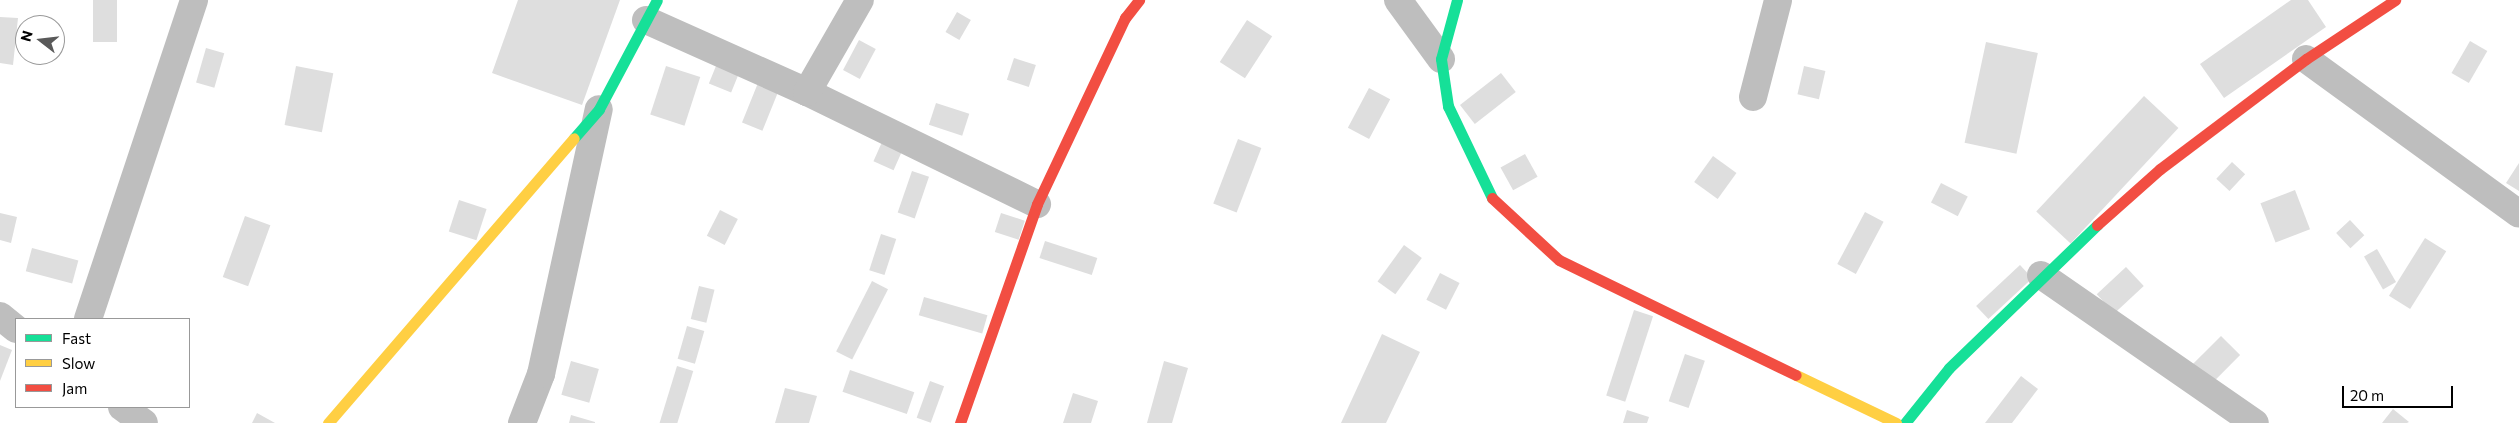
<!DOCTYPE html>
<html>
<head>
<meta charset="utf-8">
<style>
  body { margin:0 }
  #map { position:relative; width:2519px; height:423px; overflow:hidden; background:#fff; font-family:Commissioner,sans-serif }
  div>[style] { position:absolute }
  .building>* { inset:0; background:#dedede; transform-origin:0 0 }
  .street>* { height:28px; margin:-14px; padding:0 14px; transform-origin:14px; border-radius:14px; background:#bebebe }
  .fast>* { height:11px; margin:-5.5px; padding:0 5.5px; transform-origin:5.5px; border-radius:5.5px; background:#16e098 }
  .slow>* { height:11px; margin:-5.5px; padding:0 5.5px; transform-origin:5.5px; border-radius:5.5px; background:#ffcf43 }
  .jam>* { height:11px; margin:-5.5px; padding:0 5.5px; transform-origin:5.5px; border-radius:5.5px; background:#f24e42 }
  span { translate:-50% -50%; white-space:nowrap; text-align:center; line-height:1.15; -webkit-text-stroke:4px #fff; paint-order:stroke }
  .legend { position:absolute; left:15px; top:318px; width:175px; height:90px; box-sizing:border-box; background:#fff; border:1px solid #999; margin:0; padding:6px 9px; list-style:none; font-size:15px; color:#000 }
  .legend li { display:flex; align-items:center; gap:10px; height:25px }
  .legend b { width:25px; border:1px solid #999 }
  .north { position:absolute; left:15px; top:15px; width:50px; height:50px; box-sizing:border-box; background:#fff; border:1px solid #999; border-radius:50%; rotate:286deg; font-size:14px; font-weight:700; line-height:20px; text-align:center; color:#000 }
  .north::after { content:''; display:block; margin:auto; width:18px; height:22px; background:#595959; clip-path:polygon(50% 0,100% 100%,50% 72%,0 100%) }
  .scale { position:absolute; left:2342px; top:386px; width:111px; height:22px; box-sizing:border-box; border:2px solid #000; border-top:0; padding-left:6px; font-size:15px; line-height:18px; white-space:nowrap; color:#000; -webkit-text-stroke:4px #fff; paint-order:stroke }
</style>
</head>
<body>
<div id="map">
  <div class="building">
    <i style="left:93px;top:0;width:24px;height:42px"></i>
    <i style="clip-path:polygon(518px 0,620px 0,582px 105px,492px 73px)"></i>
    <i style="clip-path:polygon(2291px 0,2308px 0,2326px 27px,2224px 98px,2200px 64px)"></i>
    <i style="left:957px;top:12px;width:16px;height:23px;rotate:30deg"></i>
    <i style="clip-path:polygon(0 17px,18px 18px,13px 65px,0 63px)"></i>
    <i style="left:1247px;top:20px;width:30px;height:50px;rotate:33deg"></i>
    <i style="left:859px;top:40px;width:19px;height:34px;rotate:28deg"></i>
    <i style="left:2470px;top:41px;width:20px;height:37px;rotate:30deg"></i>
    <i style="left:1986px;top:42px;width:53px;height:103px;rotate:12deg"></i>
    <i style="left:206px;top:48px;width:19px;height:36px;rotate:16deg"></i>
    <i style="left:1014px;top:58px;width:23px;height:23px;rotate:18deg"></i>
    <i style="left:296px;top:66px;width:38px;height:60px;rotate:11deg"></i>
    <i style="left:666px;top:66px;width:36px;height:51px;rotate:18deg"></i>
    <i style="left:716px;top:66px;width:24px;height:19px;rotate:22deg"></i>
    <i style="left:1804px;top:66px;width:22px;height:29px;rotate:13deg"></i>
    <i style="left:1501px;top:73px;width:24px;height:52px;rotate:52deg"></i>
    <i style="left:760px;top:78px;width:22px;height:48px;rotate:22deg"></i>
    <i style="left:1369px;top:88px;width:24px;height:45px;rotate:28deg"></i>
    <i style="left:2144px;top:96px;width:47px;height:158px;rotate:43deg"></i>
    <i style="left:936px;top:103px;width:35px;height:23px;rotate:18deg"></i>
    <i style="left:1238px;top:139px;width:25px;height:69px;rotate:21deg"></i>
    <i style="left:882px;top:142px;width:22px;height:21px;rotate:24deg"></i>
    <i style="left:1525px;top:154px;width:26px;height:28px;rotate:61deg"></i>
    <i style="left:1713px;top:156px;width:29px;height:32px;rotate:36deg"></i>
    <i style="left:2232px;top:162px;width:18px;height:23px;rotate:43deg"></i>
    <i style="clip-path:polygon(2519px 163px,2519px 191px,2506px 183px)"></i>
    <i style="left:912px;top:171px;width:18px;height:44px;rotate:19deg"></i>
    <i style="left:1941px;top:183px;width:30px;height:22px;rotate:27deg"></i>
    <i style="left:2295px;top:190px;width:42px;height:37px;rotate:69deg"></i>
    <i style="left:459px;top:200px;width:29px;height:33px;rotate:18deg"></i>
    <i style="left:720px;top:210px;width:20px;height:29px;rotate:27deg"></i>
    <i style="left:1865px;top:212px;width:21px;height:59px;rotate:28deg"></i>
    <i style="clip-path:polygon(0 213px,17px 217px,11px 243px,0 240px)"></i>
    <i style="left:1001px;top:213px;width:25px;height:20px;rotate:18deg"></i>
    <i style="left:245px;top:216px;width:27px;height:65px;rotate:20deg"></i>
    <i style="left:2350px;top:220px;width:21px;height:19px;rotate:47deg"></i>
    <i style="left:881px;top:234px;width:16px;height:38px;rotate:18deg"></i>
    <i style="left:2425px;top:238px;width:25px;height:68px;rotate:32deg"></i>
    <i style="left:1045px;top:241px;width:55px;height:18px;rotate:18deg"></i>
    <i style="left:1404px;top:245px;width:22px;height:45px;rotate:36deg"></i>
    <i style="left:32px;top:248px;width:48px;height:24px;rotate:15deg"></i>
    <i style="left:2377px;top:249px;width:38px;height:15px;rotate:60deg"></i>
    <i style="left:2020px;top:265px;width:18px;height:60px;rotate:47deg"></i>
    <i style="left:2126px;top:267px;width:26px;height:40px;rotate:47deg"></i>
    <i style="left:1440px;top:273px;width:22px;height:30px;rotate:27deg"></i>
    <i style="left:872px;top:281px;width:18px;height:79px;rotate:27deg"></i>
    <i style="left:699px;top:286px;width:16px;height:34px;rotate:14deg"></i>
    <i style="left:924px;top:297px;width:66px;height:19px;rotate:16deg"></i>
    <i style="left:1634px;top:310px;width:20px;height:90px;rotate:18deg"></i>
    <i style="left:687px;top:326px;width:18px;height:34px;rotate:16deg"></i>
    <i style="clip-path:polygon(1382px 334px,1420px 352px,1386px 423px,1341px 423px)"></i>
    <i style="left:2221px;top:336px;width:27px;height:40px;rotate:45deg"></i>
    <i style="clip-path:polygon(0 345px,12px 350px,0 381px)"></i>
    <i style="left:1685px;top:354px;width:21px;height:50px;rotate:19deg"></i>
    <i style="left:571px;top:361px;width:29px;height:35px;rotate:16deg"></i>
    <i style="clip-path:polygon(1164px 361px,1188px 368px,1172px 423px,1147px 423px)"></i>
    <i style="left:677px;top:366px;width:17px;height:60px;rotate:17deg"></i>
    <i style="left:850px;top:370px;width:68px;height:23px;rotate:19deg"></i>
    <i style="clip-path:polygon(2021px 376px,2038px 389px,2012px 423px,1985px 423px)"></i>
    <i style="left:930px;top:381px;width:15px;height:39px;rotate:20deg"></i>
    <i style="clip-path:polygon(785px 388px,817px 396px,809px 423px,775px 423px)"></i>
    <i style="clip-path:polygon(1073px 393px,1098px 401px,1091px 423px,1063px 423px)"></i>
    <i style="clip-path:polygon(2393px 409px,2409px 422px,2407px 423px,2382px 423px)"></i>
    <i style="clip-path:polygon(1627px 410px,1649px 417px,1647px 423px,1623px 423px)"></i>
    <i style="clip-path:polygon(257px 413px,275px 423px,252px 423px)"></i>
    <i style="clip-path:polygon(571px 415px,595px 422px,595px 423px,569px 423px)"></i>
  </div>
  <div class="street">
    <i style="left:1398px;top:0;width:73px;rotate:53.9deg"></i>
    <i style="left:646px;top:20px;width:176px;rotate:24.1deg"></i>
    <i style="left:807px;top:92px;width:256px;rotate:26deg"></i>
    <i style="left:2306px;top:59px;width:263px;rotate:36deg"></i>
    <i style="left:807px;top:92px;width:106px;rotate:-60.1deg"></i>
    <i style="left:1753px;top:97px;width:100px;rotate:-75.5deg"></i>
    <i style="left:2041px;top:275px;width:260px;rotate:34.7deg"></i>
    <i style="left:0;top:316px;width:21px;rotate:39deg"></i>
    <i style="left:88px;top:319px;width:336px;rotate:-71.6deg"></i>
    <i style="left:122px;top:407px;width:27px;rotate:36deg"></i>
    <i style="left:522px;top:423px;width:53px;rotate:-68.8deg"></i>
    <i style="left:541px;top:374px;width:271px;rotate:-77.7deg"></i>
  </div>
  <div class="fast">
    <i style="left:1457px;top:0;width:61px;rotate:105.2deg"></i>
    <i style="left:1441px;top:59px;width:48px;rotate:81.5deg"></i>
    <i style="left:1448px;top:106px;width:102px;rotate:64.4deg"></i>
    <i style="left:574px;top:138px;width:38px;rotate:-49deg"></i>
    <i style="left:599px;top:109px;width:123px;rotate:-62deg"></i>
    <i style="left:1905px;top:423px;width:70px;rotate:-51.3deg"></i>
    <i style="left:1949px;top:368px;width:206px;rotate:-44deg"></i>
  </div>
  <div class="slow">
    <i style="left:1796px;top:375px;width:111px;rotate:25.6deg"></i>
    <i style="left:328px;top:423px;width:376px;rotate:-49.2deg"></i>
  </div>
  <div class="jam">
    <i style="left:1492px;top:198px;width:91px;rotate:42.8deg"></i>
    <i style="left:1559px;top:260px;width:263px;rotate:25.9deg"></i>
    <i style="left:2097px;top:225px;width:84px;rotate:-41.6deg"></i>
    <i style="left:2160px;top:169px;width:183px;rotate:-37deg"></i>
    <i style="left:2306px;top:59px;width:107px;rotate:-33.5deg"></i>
    <i style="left:960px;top:423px;width:232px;rotate:-70.6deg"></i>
    <i style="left:1037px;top:204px;width:206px;rotate:-64.7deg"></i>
    <i style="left:1125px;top:18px;width:23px;rotate:-52deg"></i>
  </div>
  <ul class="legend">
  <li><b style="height:6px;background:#16e098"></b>Fast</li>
  <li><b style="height:6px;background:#ffcf43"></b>Slow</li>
  <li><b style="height:6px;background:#f24e42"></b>Jam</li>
  </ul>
  <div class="north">N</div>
  <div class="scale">20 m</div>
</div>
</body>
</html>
